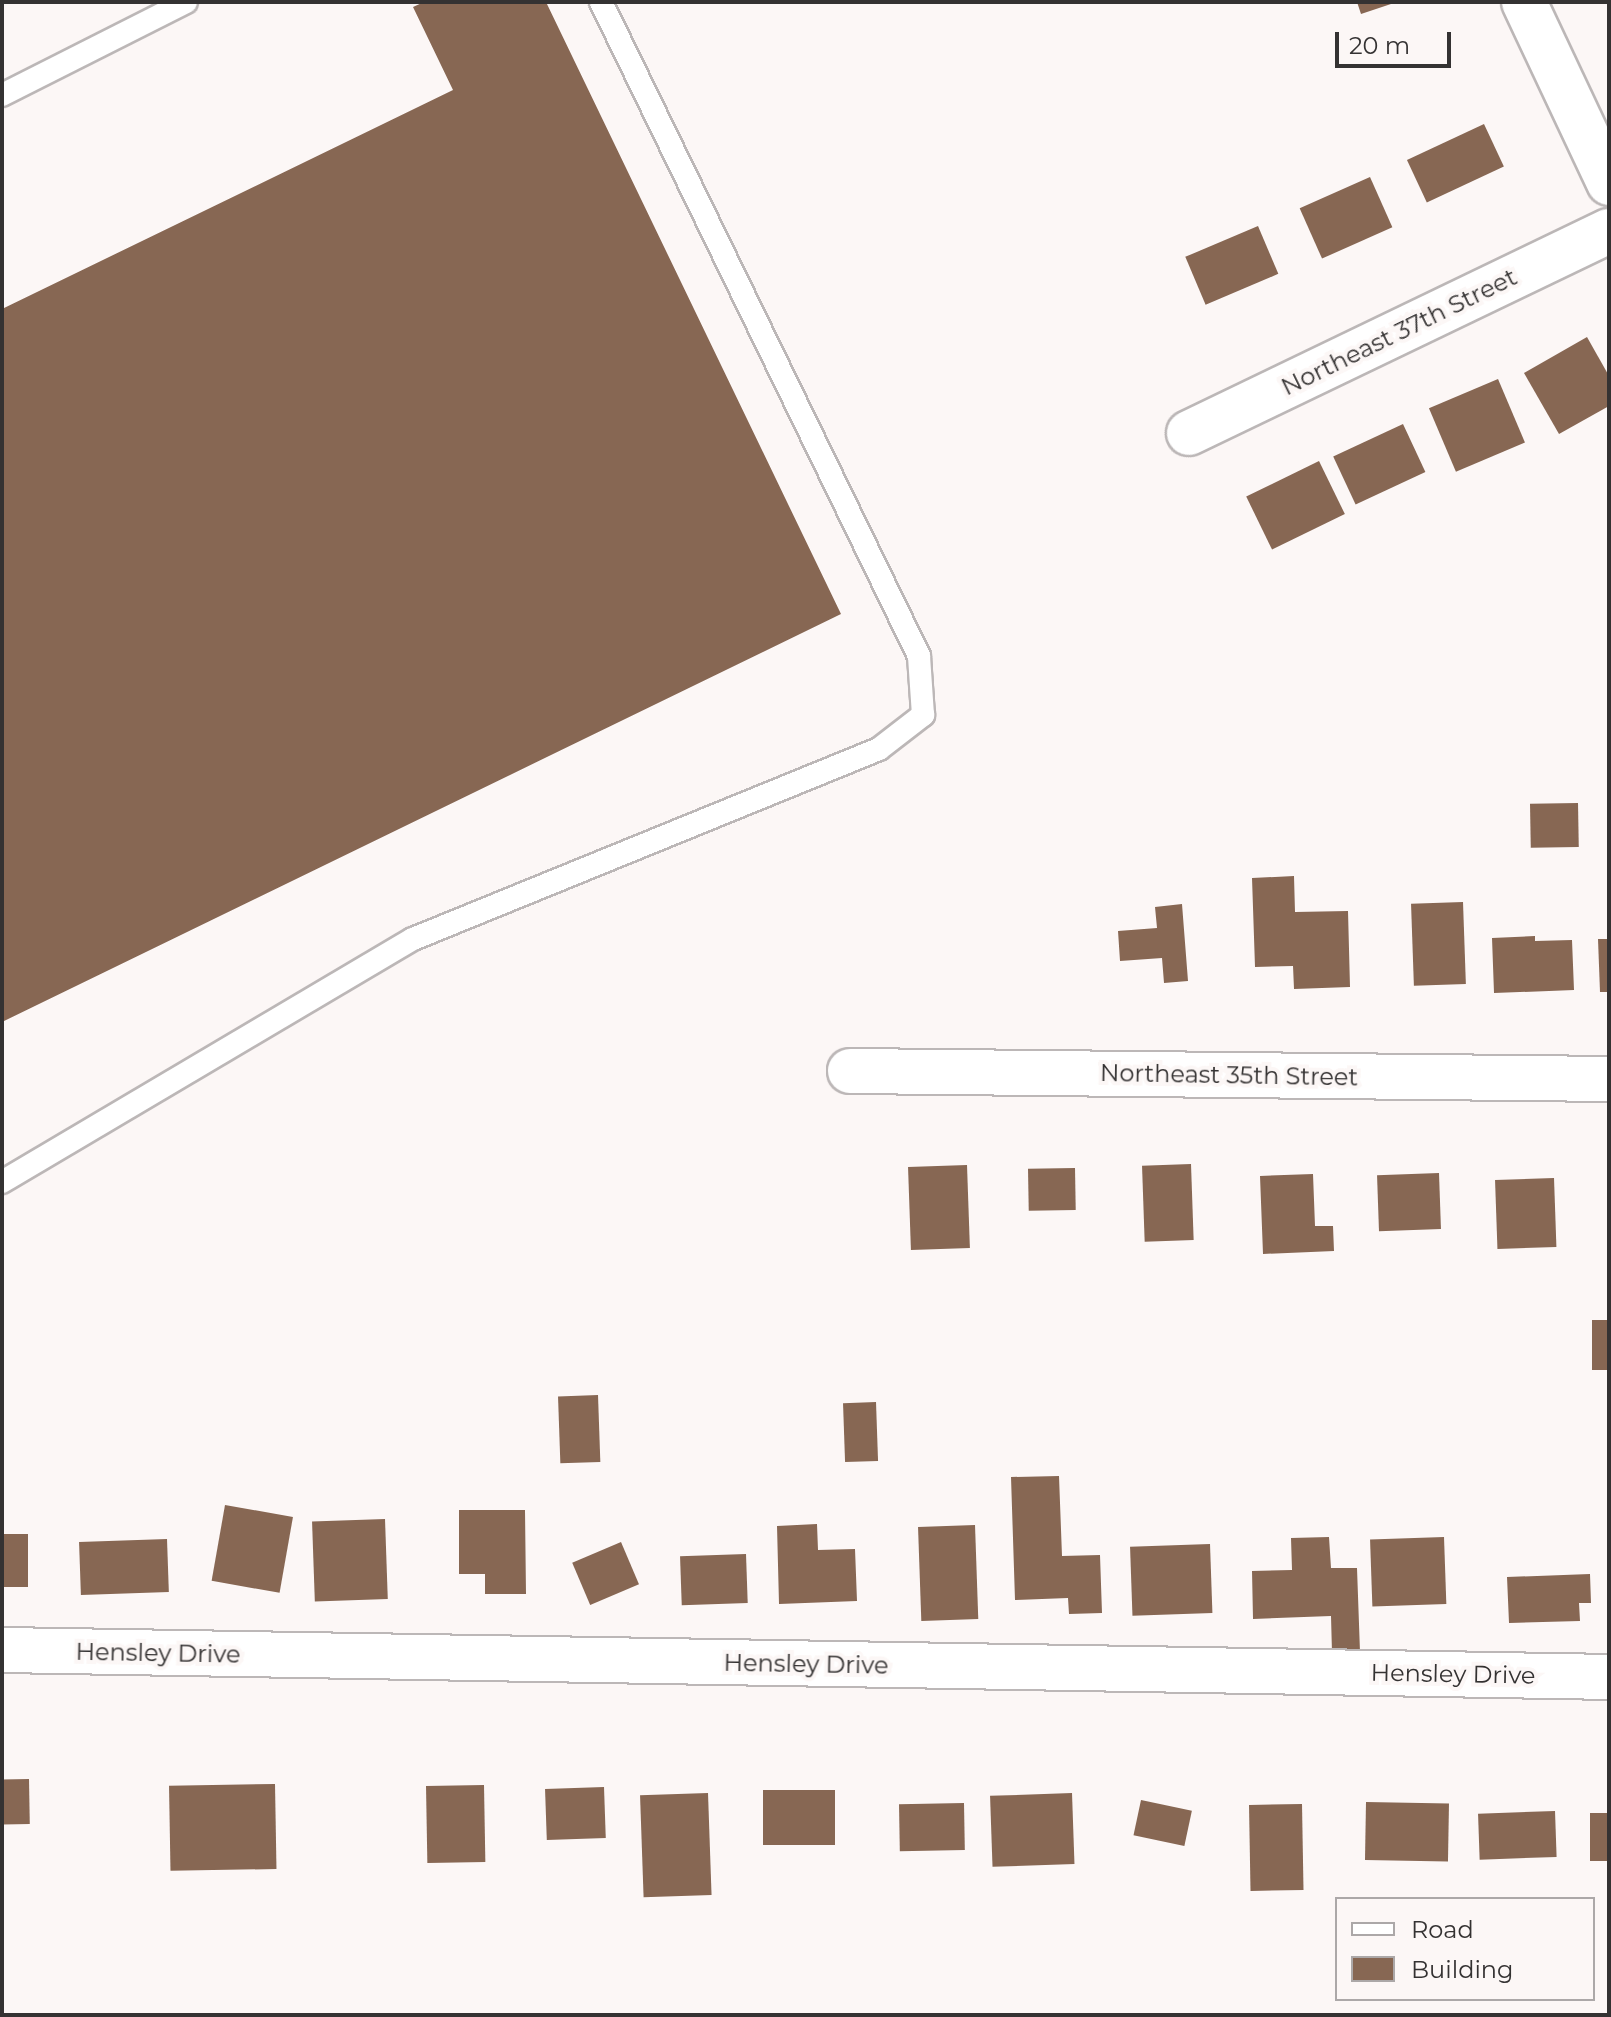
<!DOCTYPE html>
<html>
<head>
<meta charset="utf-8">
<style>
  body { margin:0 }
  #map { position:relative; width:1611px; height:2017px; overflow:hidden; background:#fcf7f6; font-family:Montserrat,sans-serif }
  div>[style] { position:absolute }
  .building>* { inset:0; background:#876753; transform-origin:0 0 }
  .roads { filter:drop-shadow(2px 0 #bcb7b7) drop-shadow(-2px 0 #bcb7b7) drop-shadow(0 2px #bcb7b7) drop-shadow(0 -2px #bcb7b7) }
  .service>* { height:22px; margin:-11px; padding:0 11px; transform-origin:11px; border-radius:11px; background:#fff }
  .minor>* { height:44px; margin:-22px; padding:0 22px; transform-origin:22px; border-radius:22px; background:#fff }
  span { translate:-50% -50%; white-space:nowrap; text-align:center; line-height:1.15; -webkit-text-stroke:8px #fcf7f6; paint-order:stroke }
  .street-label { font-size:24px; color:#343232 }
  .frame { position:absolute; inset:0; border:4px solid #343232; pointer-events:none }
  .legend { position:absolute; left:1335px; top:1897px; width:260px; height:104px; box-sizing:border-box; background:#fcf7f6; border:2px solid #aca8a8; margin:0; padding:10px 14px; list-style:none; font-size:24px; color:#343232 }
  .legend li { display:flex; align-items:center; gap:16px; height:40px }
  .legend b { width:40px; border:2px solid #aca8a8 }
  .scale { position:absolute; left:1335px; top:32px; width:116px; height:36px; box-sizing:border-box; border:4px solid #343232; border-top:0; padding-left:10px; font-size:24px; line-height:28px; white-space:nowrap; color:#343232; -webkit-text-stroke:6px #fcf7f6; paint-order:stroke }
</style>
</head>
<body>
<div id="map">
  <div class="building">
    <i style="clip-path:polygon(424px 2px,546px 2px,841px 614px,2px 1022px,2px 309px,453px 90px,413px 7px)"></i>
    <i style="clip-path:polygon(1357px 2px,1394px 2px,1394px 3px,1361px 14px)"></i>
    <i style="left:1484px;top:124px;width:47px;height:85px;rotate:65deg"></i>
    <i style="left:1370px;top:177px;width:55px;height:77px;rotate:66deg"></i>
    <i style="left:1258px;top:226px;width:52px;height:79px;rotate:67deg"></i>
    <i style="clip-path:polygon(1587px 337px,1609px 376px,1609px 406px,1559px 434px,1524px 373px)"></i>
    <i style="left:1498px;top:379px;width:69px;height:75px;rotate:67deg"></i>
    <i style="left:1403px;top:424px;width:53px;height:77px;rotate:65deg"></i>
    <i style="left:1319px;top:461px;width:59px;height:81px;rotate:64deg"></i>
    <i style="left:1578px;top:803px;width:44px;height:48px;rotate:89deg"></i>
    <i style="clip-path:polygon(1294px 876px,1295px 912px,1348px 911px,1350px 987px,1294px 989px,1293px 966px,1255px 967px,1252px 878px)"></i>
    <i style="left:1463px;top:902px;width:82px;height:52px;rotate:88deg"></i>
    <i style="clip-path:polygon(1182px 904px,1188px 981px,1164px 983px,1162px 958px,1120px 961px,1118px 931px,1157px 928px,1155px 907px)"></i>
    <i style="clip-path:polygon(1535px 936px,1535px 941px,1572px 940px,1574px 990px,1494px 993px,1492px 938px)"></i>
    <i style="clip-path:polygon(1598px 939px,1609px 939px,1609px 992px,1600px 992px)"></i>
    <i style="left:1191px;top:1164px;width:76px;height:49px;rotate:88deg"></i>
    <i style="left:967px;top:1165px;width:83px;height:59px;rotate:88deg"></i>
    <i style="left:1075px;top:1168px;width:42px;height:47px;rotate:89deg"></i>
    <i style="left:1439px;top:1173px;width:56px;height:62px;rotate:88deg"></i>
    <i style="clip-path:polygon(1313px 1174px,1315px 1226px,1333px 1226px,1334px 1251px,1263px 1254px,1260px 1176px)"></i>
    <i style="left:1554px;top:1178px;width:69px;height:59px;rotate:88deg"></i>
    <i style="left:1609px;top:1320px;width:50px;height:17px;rotate:90deg"></i>
    <i style="left:598px;top:1395px;width:67px;height:40px;rotate:88deg"></i>
    <i style="left:876px;top:1402px;width:59px;height:33px;rotate:88deg"></i>
    <i style="clip-path:polygon(1059px 1476px,1062px 1556px,1100px 1555px,1102px 1613px,1069px 1614px,1068px 1598px,1015px 1600px,1011px 1477px)"></i>
    <i style="left:225px;top:1505px;width:69px;height:77px;rotate:10deg"></i>
    <i style="clip-path:polygon(459px 1510px,525px 1510px,526px 1594px,485px 1594px,485px 1574px,459px 1574px)"></i>
    <i style="left:385px;top:1519px;width:80px;height:73px;rotate:88deg"></i>
    <i style="clip-path:polygon(817px 1524px,818px 1550px,855px 1549px,857px 1601px,779px 1604px,777px 1526px)"></i>
    <i style="left:975px;top:1525px;width:94px;height:57px;rotate:88deg"></i>
    <i style="left:2px;top:1534px;width:26px;height:53px"></i>
    <i style="clip-path:polygon(1329px 1537px,1331px 1568px,1357px 1568px,1360px 1652px,1332px 1653px,1331px 1616px,1253px 1619px,1252px 1571px,1292px 1570px,1291px 1538px)"></i>
    <i style="left:1444px;top:1537px;width:67px;height:74px;rotate:88deg"></i>
    <i style="left:167px;top:1539px;width:53px;height:88px;rotate:88deg"></i>
    <i style="left:621px;top:1542px;width:46px;height:53px;rotate:67deg"></i>
    <i style="left:1210px;top:1544px;width:69px;height:80px;rotate:88deg"></i>
    <i style="left:746px;top:1554px;width:49px;height:66px;rotate:88deg"></i>
    <i style="clip-path:polygon(1590px 1574px,1591px 1603px,1579px 1603px,1580px 1621px,1509px 1623px,1507px 1577px)"></i>
    <i style="left:29px;top:1779px;width:45px;height:27px;rotate:89deg"></i>
    <i style="left:275px;top:1784px;width:85px;height:106px;rotate:89deg"></i>
    <i style="left:484px;top:1785px;width:77px;height:58px;rotate:89deg"></i>
    <i style="left:604px;top:1787px;width:51px;height:59px;rotate:88deg"></i>
    <i style="left:763px;top:1790px;width:72px;height:55px"></i>
    <i style="left:708px;top:1793px;width:102px;height:68px;rotate:88deg"></i>
    <i style="left:1072px;top:1793px;width:71px;height:82px;rotate:88deg"></i>
    <i style="left:1141px;top:1800px;width:52px;height:36px;rotate:12deg"></i>
    <i style="left:1366px;top:1802px;width:83px;height:58px;rotate:1deg"></i>
    <i style="left:964px;top:1803px;width:47px;height:65px;rotate:89deg"></i>
    <i style="left:1302px;top:1804px;width:86px;height:53px;rotate:89deg"></i>
    <i style="left:1555px;top:1811px;width:46px;height:77px;rotate:88deg"></i>
    <i style="left:1609px;top:1813px;width:48px;height:19px;rotate:90deg"></i>
  </div>
  <div class="roads">
    <div class="service">
      <i style="left:2px;top:95px;width:206px;rotate:-26.8deg"></i>
      <i style="left:2px;top:1182px;width:477px;rotate:-30.6deg"></i>
      <i style="left:413px;top:939px;width:503px;rotate:-22.18deg"></i>
      <i style="left:879px;top:749px;width:56px;rotate:-37.7deg"></i>
      <i style="left:923px;top:715px;width:59px;rotate:-93.9deg"></i>
      <i style="left:919px;top:656px;width:727px;rotate:-115.93deg"></i>
    </div>
    <div class="minor">
      <i style="left:1524px;top:2px;width:200px;rotate:64.8deg"></i>
      <i style="left:1189px;top:433px;width:466px;rotate:-25.7deg"></i>
      <i style="left:850px;top:1071px;width:759px;rotate:0.6deg"></i>
      <i style="left:2px;top:1650px;width:1607px;rotate:0.96deg"></i>
    </div>
  </div>
  <div class="street-label">
    <span style="left:1399px;top:332px;rotate:-26deg">Northeast 37th Street</span>
    <span style="left:1229px;top:1075px;rotate:1deg">Northeast 35th Street</span>
    <span style="left:158px;top:1653px;rotate:1deg">Hensley Drive</span>
    <span style="left:806px;top:1664px;rotate:1deg">Hensley Drive</span>
    <span style="left:1453px;top:1674px;rotate:1deg">Hensley Drive</span>
  </div>
  <div class="frame"></div>
  <ul class="legend">
  <li><b style="height:10px;background:#fff"></b>Road</li>
  <li><b style="height:22px;background:#876753"></b>Building</li>
  </ul>
  <div class="scale">20 m</div>
</div>
</body>
</html>
